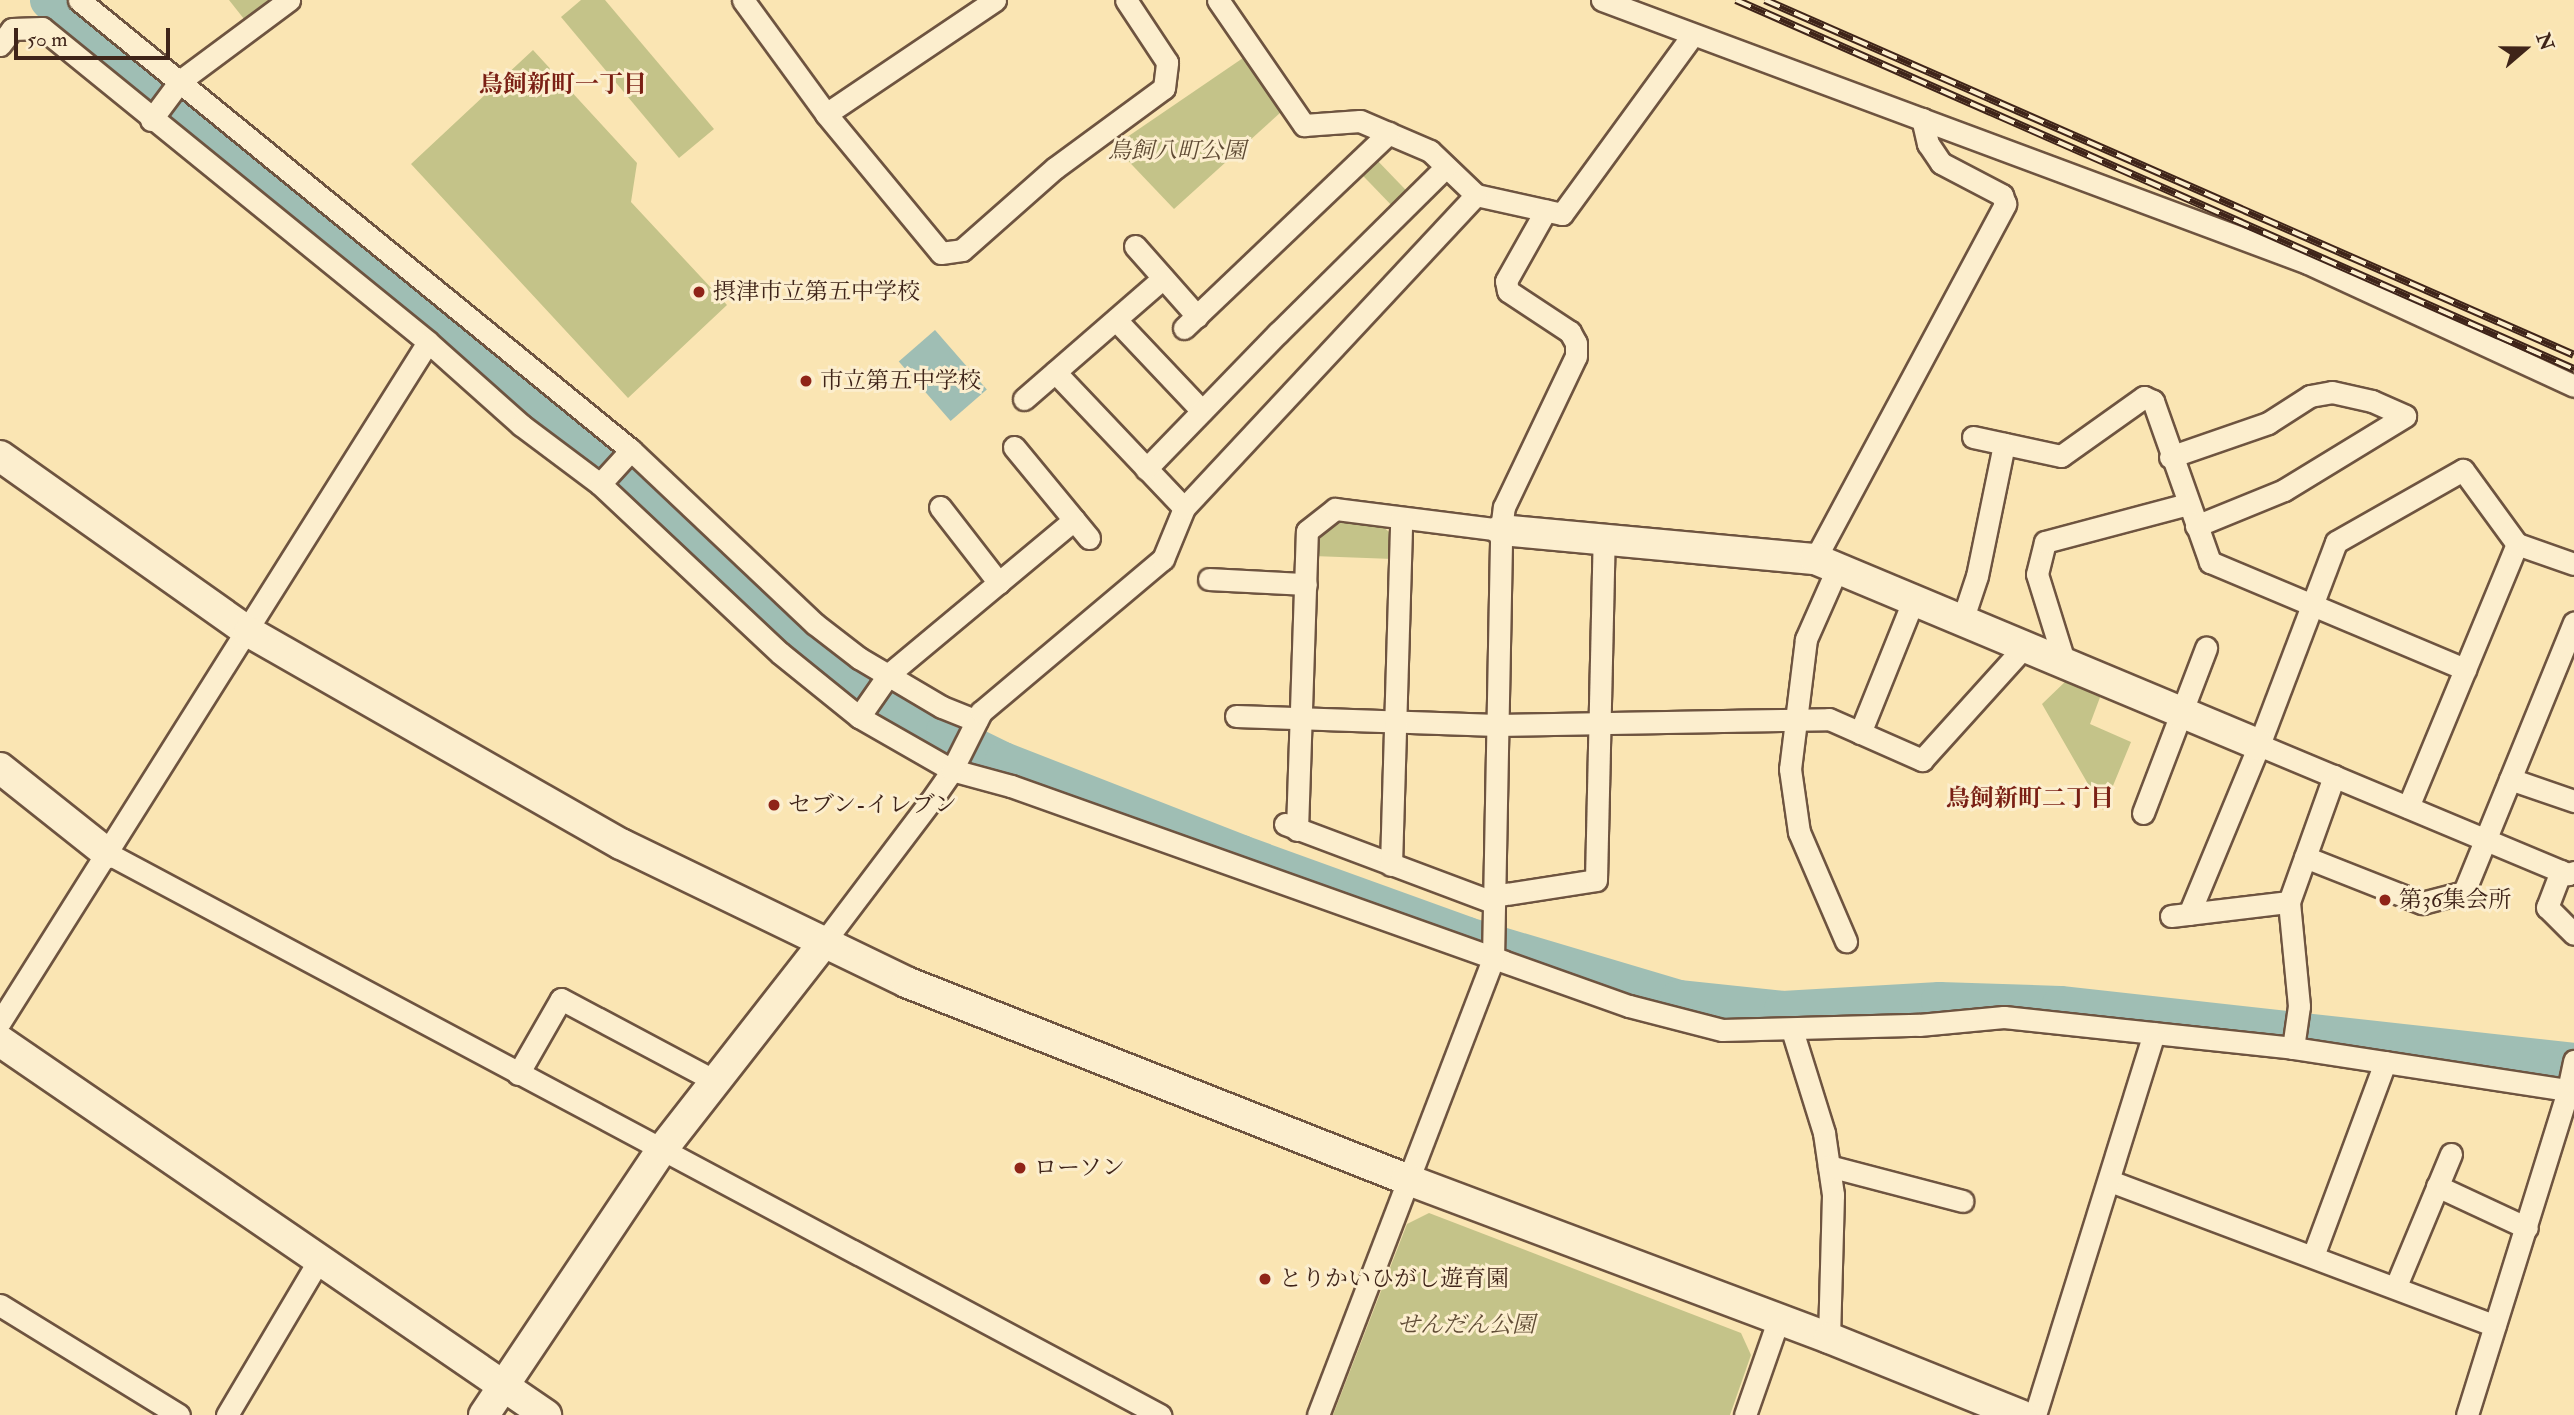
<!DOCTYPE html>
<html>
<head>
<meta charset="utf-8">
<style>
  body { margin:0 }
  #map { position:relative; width:2574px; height:1415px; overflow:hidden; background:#fae5b3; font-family:"IM FELL Double Pica","Noto Serif JP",serif }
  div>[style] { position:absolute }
  .green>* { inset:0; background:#c4c389; transform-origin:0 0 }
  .water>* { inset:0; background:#9fbeb4; transform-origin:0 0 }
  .river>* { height:37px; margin:-18.5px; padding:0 18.5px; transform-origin:18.5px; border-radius:18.5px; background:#9fbeb4 }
  .roads { filter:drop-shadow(2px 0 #6e5440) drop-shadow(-2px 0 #6e5440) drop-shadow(0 2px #6e5440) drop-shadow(0 -2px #6e5440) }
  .street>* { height:21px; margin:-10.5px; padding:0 10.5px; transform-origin:10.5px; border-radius:10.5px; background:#fceece }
  .secondary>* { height:30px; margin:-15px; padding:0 15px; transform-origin:15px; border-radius:15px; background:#fceece }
  .rail>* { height:8px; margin-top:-4px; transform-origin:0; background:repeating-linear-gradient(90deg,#fceece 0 16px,#3f2419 0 32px); box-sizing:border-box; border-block:2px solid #3f2419 }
  .dots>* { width:19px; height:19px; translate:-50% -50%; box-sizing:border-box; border:4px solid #fceece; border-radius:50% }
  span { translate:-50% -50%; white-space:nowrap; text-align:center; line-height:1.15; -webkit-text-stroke:6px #fceece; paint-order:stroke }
  .park-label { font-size:23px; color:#604c35; font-style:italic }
  .poi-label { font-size:23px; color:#3f2419 }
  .left { translate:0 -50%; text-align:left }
  .neighbourhood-label { font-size:24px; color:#7a1f14; font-weight:700 }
  .north { position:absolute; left:2490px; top:14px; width:70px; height:70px; -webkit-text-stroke:5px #fceece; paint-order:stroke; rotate:70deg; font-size:19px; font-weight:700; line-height:28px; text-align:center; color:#3f2419 }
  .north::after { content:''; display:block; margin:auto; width:24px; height:32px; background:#3f2419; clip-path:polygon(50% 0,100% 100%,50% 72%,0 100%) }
  .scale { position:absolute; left:14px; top:28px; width:156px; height:32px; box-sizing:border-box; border:4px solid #3f2419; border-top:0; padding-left:9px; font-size:21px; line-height:24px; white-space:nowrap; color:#3f2419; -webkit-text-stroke:5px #fceece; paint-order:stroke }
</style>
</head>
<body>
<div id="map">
  <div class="green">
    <i style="clip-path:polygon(229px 0,268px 0,244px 19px)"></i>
    <i style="clip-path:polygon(581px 0,605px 0,714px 129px,679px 158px,561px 17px)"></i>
    <i style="clip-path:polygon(533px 50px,637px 163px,631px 202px,727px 305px,628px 398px,411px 164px)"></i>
    <i style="clip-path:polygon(1243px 58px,1281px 112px,1174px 209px,1114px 146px)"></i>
    <i style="left:1373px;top:156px;width:50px;height:21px;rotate:46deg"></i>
    <i style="clip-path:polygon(1334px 520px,1383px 527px,1393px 535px,1393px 559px,1313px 556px,1312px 540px)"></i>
    <i style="clip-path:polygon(2068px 679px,2102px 692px,2090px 724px,2131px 742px,2103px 810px,2042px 704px)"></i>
    <i style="clip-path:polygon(1429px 1213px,1741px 1333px,1751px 1355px,1730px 1415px,1333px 1415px,1407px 1224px)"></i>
  </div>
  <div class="water">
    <i style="left:935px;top:330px;width:79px;height:48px;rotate:49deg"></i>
  </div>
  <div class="river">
    <i style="left:48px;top:0;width:501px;rotate:38.84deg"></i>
    <i style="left:438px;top:314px;width:259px;rotate:40.1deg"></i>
    <i style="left:636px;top:481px;width:216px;rotate:43.1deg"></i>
    <i style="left:794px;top:629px;width:87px;rotate:39deg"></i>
    <i style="left:862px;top:684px;width:95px;rotate:29.8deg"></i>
    <i style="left:944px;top:731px;width:66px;rotate:26.2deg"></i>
    <i style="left:1003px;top:760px;width:256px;rotate:21.3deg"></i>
    <i style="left:1241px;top:853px;width:240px;rotate:19.9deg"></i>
    <i style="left:1467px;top:935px;width:220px;rotate:16.6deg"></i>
    <i style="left:1678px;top:998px;width:105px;rotate:6deg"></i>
    <i style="left:1782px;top:1009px;width:157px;rotate:-3.3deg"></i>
    <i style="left:1939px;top:1000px;width:121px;rotate:1.9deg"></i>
    <i style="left:2060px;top:1004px;width:517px;rotate:6.33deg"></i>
  </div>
  <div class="roads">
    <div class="street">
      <i style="left:79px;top:0;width:712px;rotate:39.19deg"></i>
      <i style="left:631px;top:450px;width:253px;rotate:43.4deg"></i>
      <i style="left:815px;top:624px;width:56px;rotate:37.7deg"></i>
      <i style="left:859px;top:658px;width:96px;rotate:30.6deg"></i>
      <i style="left:942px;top:707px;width:37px;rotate:22deg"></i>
      <i style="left:743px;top:0;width:141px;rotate:53.9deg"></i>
      <i style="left:826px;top:114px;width:180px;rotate:50.4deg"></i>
      <i style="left:941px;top:253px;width:21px;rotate:-8deg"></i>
      <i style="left:962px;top:250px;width:124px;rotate:-41.4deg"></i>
      <i style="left:1055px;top:168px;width:135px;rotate:-36.3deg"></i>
      <i style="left:1164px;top:88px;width:26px;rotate:-83deg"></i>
      <i style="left:1167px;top:62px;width:74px;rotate:-123.5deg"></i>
      <i style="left:1218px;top:0;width:152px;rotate:55.5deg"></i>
      <i style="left:1304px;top:125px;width:56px;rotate:-4.1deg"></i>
      <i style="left:1360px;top:121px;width:76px;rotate:23.2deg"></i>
      <i style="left:1430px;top:151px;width:64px;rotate:43.7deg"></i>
      <i style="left:1476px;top:195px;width:88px;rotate:12.5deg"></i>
      <i style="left:1562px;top:214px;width:220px;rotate:-53.9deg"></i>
      <i style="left:1602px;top:0;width:753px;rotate:20.43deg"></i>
      <i style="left:2308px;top:263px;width:293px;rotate:24.8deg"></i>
      <i style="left:0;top:45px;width:20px;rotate:-53deg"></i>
      <i style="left:12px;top:29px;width:30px;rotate:-2deg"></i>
      <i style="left:42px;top:28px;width:498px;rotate:39.1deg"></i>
      <i style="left:428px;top:342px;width:125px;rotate:41.7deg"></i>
      <i style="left:521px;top:425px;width:99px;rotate:36.8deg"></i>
      <i style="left:600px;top:484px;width:247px;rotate:43.2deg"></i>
      <i style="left:780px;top:653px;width:102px;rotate:39deg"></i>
      <i style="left:859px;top:717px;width:107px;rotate:29.7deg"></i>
      <i style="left:952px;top:770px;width:61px;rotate:15.2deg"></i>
      <i style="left:1011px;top:786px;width:656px;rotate:19.6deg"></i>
      <i style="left:1629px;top:1006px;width:96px;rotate:14.5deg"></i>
      <i style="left:1722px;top:1030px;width:197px;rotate:-1.5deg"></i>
      <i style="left:1919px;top:1025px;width:85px;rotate:-5.4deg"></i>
      <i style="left:2004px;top:1017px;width:291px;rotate:6.1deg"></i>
      <i style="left:2293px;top:1048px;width:284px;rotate:8.7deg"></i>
      <i style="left:826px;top:114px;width:204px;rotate:-34deg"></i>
      <i style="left:151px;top:120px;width:49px;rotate:-53.4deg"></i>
      <i style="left:180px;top:81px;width:136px;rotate:-36.6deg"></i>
      <i style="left:1135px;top:246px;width:94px;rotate:48.5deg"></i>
      <i style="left:1116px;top:320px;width:125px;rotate:46.6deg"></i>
      <i style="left:1184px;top:328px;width:283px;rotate:-43.6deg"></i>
      <i style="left:1055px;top:372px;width:187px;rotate:46.5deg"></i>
      <i style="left:1024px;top:399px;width:184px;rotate:-41deg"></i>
      <i style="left:1973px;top:437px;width:90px;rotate:12.2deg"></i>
      <i style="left:2061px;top:456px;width:102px;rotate:-35.4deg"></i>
      <i style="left:2144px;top:397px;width:10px;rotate:24deg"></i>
      <i style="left:2153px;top:401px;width:171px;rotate:70.5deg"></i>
      <i style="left:2210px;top:562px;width:277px;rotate:22.8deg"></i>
      <i style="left:1014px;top:447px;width:118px;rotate:50.5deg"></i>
      <i style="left:2170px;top:457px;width:104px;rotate:-19.1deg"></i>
      <i style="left:2268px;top:423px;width:50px;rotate:-32.7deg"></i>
      <i style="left:2310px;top:396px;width:22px;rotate:-10deg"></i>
      <i style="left:2332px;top:392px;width:41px;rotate:12.7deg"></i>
      <i style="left:2372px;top:401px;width:36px;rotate:24deg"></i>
      <i style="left:1146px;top:469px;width:190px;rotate:-45.9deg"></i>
      <i style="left:1278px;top:333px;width:236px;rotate:-44.7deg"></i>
      <i style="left:600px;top:484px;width:46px;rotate:-47.6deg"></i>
      <i style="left:940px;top:507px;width:96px;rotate:52.2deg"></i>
      <i style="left:2196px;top:526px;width:95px;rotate:-22.2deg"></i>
      <i style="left:2284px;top:490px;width:142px;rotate:-31.4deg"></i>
      <i style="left:1815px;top:559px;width:403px;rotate:-61.8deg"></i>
      <i style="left:2005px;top:204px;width:9px;rotate:-108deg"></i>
      <i style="left:2002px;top:195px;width:69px;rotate:-152.3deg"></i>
      <i style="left:1941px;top:163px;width:23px;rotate:-124deg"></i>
      <i style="left:1928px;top:144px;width:26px;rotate:-103deg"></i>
      <i style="left:1837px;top:569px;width:77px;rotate:113.9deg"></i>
      <i style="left:1806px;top:639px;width:131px;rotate:97deg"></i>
      <i style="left:1790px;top:769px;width:64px;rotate:81.9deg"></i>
      <i style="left:1799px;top:832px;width:119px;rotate:66.7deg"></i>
      <i style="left:1209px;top:579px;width:97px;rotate:3deg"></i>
      <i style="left:1962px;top:621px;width:47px;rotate:-71.6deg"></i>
      <i style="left:1977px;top:576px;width:135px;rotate:-78.4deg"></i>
      <i style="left:2065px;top:664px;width:94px;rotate:-107.3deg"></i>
      <i style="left:2037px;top:574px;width:33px;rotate:-76deg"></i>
      <i style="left:2045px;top:542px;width:148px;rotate:-14.9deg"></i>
      <i style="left:1236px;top:716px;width:261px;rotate:2deg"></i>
      <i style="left:1497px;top:725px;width:332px;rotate:-1deg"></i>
      <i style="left:1829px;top:719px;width:102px;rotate:23.8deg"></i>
      <i style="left:1922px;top:760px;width:152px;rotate:-47.9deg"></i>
      <i style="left:859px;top:717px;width:52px;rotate:-55.1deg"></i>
      <i style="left:889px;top:674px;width:241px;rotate:-39.8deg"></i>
      <i style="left:1860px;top:733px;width:142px;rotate:-68.1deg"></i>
      <i style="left:2259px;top:745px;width:335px;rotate:22.7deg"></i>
      <i style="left:2568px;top:874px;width:6px;rotate:-18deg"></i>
      <i style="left:2510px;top:779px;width:68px;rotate:19deg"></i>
      <i style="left:2408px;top:807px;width:285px;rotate:-67.5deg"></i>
      <i style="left:2143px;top:813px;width:177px;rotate:-69.1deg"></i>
      <i style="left:1285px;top:824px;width:222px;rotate:20.6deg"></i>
      <i style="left:1297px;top:830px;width:299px;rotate:-88.1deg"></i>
      <i style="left:1307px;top:531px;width:36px;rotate:-38deg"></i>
      <i style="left:1335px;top:509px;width:167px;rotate:7.2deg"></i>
      <i style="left:107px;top:853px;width:1194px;rotate:28.09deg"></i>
      <i style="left:2305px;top:857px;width:126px;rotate:21.5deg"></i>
      <i style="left:2422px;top:903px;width:43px;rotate:-14.7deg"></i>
      <i style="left:2464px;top:892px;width:291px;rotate:-67.8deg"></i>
      <i style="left:1391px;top:865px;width:347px;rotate:-88.3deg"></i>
      <i style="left:2561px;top:871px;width:39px;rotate:111deg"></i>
      <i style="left:2547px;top:907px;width:38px;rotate:45deg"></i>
      <i style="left:1493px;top:896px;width:104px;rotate:-8.8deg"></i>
      <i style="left:1596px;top:880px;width:340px;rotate:-88.7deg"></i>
      <i style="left:2189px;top:914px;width:183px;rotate:-67.5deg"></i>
      <i style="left:2259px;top:745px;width:217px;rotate:-69.2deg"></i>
      <i style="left:2336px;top:542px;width:146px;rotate:-29.6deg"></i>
      <i style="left:2463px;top:470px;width:92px;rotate:53.9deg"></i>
      <i style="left:2517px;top:544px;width:60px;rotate:19.3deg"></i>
      <i style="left:2171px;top:916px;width:119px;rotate:-6.8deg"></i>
      <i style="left:824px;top:942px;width:176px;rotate:-52.9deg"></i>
      <i style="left:930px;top:802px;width:39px;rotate:-55deg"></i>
      <i style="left:952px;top:770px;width:65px;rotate:-63.4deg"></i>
      <i style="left:981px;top:712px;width:238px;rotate:-40.1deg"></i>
      <i style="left:1163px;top:559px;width:55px;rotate:-67.6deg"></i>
      <i style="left:1184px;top:508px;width:428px;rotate:-47deg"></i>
      <i style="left:0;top:1022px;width:803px;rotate:-57.81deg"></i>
      <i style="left:1792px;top:1030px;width:108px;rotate:72.7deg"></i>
      <i style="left:1824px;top:1133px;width:63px;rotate:81.7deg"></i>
      <i style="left:1833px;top:1195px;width:143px;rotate:91.6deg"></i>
      <i style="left:2293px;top:1048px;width:42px;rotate:-81.9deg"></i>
      <i style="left:2299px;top:1006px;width:104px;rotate:-95.5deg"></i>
      <i style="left:2289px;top:902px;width:134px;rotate:-70.3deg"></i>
      <i style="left:518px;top:1074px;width:86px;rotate:-60.2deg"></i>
      <i style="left:561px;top:999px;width:174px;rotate:28deg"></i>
      <i style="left:1829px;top:1166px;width:138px;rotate:14.7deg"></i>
      <i style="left:2110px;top:1181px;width:411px;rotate:20.6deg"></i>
      <i style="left:2437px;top:1186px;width:99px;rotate:25deg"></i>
      <i style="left:2313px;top:1256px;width:207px;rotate:-69.6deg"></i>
      <i style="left:2396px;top:1286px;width:143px;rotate:-67.4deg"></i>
      <i style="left:0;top:1305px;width:210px;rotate:31.6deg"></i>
      <i style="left:227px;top:1415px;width:180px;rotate:-59.3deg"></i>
      <i style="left:1318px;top:1415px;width:488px;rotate:-69deg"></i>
      <i style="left:1493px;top:959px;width:429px;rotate:-88.9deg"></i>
      <i style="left:1501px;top:530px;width:23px;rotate:-83deg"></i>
      <i style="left:1504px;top:507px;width:167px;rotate:-64.5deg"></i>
      <i style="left:1576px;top:356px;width:13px;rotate:-90deg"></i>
      <i style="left:1576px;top:343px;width:13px;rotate:-119deg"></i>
      <i style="left:1570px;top:332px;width:74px;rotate:-146.5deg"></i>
      <i style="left:1508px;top:291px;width:10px;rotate:-101deg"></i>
      <i style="left:1506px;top:281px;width:81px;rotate:-60.6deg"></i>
      <i style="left:1745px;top:1415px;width:100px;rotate:-70.7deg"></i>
      <i style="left:2035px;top:1415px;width:400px;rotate:-72.7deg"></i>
      <i style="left:2467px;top:1415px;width:340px;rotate:-72.7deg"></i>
      <i style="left:2568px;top:1090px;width:30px;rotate:-78deg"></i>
    </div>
    <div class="secondary">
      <i style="left:0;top:456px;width:305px;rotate:35.3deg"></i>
      <i style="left:249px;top:632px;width:428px;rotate:29.7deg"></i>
      <i style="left:621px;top:844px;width:317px;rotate:25.8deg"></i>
      <i style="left:906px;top:982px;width:537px;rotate:21.5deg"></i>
      <i style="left:1406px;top:1179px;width:452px;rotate:20.6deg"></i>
      <i style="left:1829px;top:1338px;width:207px;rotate:21.9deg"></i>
      <i style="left:1501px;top:530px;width:315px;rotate:5.3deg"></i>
      <i style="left:1815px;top:559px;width:481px;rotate:22.7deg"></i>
      <i style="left:0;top:768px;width:137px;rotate:38.5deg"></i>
      <i style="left:0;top:1041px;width:662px;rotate:34.41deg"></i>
      <i style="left:484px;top:1415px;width:318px;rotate:-56.2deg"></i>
      <i style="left:661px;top:1151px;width:265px;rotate:-52deg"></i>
    </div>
  </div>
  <div class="rail">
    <i style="left:1736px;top:0;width:916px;rotate:23.77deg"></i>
    <i style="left:1765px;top:0;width:883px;rotate:23.69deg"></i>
  </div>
  <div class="dots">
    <i style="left:699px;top:292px;background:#8f2418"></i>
    <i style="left:806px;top:381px;background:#8f2418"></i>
    <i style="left:774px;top:805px;background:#8f2418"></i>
    <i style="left:2385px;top:900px;background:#8f2418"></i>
    <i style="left:1020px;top:1168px;background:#8f2418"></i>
    <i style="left:1265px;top:1279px;background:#8f2418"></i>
  </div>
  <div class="park-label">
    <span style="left:1177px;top:151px">鳥飼八町公園</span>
    <span style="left:1466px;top:1325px">せんだん公園</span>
  </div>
  <div class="poi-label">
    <span class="left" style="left:713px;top:292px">摂津市立第五中学校</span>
    <span class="left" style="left:820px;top:381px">市立第五中学校</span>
    <span class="left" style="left:788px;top:805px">セブン-イレブン</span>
    <span class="left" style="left:2399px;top:900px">第36集会所</span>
    <span class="left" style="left:1034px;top:1168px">ローソン</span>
    <span class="left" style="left:1279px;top:1279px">とりかいひがし遊育園</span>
  </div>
  <div class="neighbourhood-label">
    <span style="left:563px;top:85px">鳥飼新町一丁目</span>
    <span style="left:2030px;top:799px">鳥飼新町二丁目</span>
  </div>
  <div class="north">N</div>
  <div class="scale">50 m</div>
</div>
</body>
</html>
